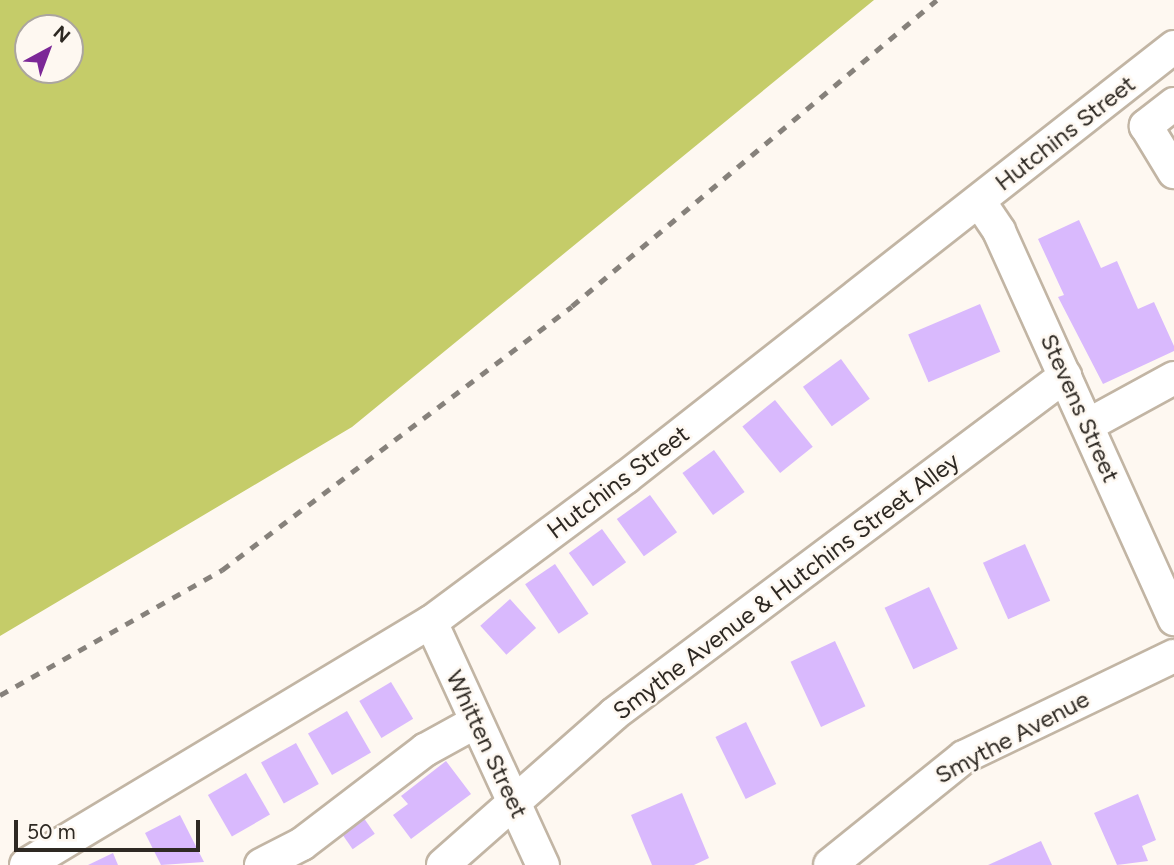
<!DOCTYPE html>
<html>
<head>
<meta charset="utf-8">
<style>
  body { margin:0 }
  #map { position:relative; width:1174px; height:865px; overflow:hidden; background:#fef8f1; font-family:Figtree,sans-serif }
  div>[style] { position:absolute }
  .forest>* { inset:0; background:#c5cc69 }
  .building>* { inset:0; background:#d9b9fd; transform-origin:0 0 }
  .roads { filter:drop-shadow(2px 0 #c2b5a4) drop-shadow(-2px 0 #c2b5a4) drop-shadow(0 2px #c2b5a4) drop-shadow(0 -2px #c2b5a4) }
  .minor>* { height:32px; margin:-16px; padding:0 16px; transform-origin:16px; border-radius:16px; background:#fff }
  .rail>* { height:5px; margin-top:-2.5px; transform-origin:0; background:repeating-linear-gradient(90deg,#86817b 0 9px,transparent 0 18px) }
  span { translate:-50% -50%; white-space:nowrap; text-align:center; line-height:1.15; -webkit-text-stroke:5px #fef8f1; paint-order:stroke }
  .street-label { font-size:24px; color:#2e2923 }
  .north { position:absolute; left:14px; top:14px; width:70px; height:70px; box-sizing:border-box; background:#fef8f1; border:2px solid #aba59f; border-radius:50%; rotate:41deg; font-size:19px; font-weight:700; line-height:28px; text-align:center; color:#2e2923 }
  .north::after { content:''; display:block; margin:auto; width:24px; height:32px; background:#7c2897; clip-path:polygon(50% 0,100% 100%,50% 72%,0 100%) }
  .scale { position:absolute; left:14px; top:820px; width:186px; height:32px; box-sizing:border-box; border:4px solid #2e2923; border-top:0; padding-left:9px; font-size:21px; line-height:24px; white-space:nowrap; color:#2e2923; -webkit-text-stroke:5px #fef8f1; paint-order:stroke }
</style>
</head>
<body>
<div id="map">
  <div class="forest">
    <i style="clip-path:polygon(evenodd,0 0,874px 0,352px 427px,0 636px,0 0,28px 28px,70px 28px,70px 70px,28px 70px,28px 28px)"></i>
  </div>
  <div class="building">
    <i style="clip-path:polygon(1079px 220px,1101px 268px,1117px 261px,1138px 309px,1154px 302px,1174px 346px,1174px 351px,1103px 384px,1058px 297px,1064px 295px,1038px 239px)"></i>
    <i style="left:980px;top:304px;width:52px;height:78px;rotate:67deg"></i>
    <i style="left:841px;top:359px;width:49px;height:47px;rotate:54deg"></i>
    <i style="left:775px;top:400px;width:60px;height:42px;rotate:51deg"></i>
    <i style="left:714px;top:450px;width:52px;height:39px;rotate:54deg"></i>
    <i style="left:650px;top:495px;width:46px;height:41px;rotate:54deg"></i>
    <i style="left:602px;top:529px;width:41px;height:41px;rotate:54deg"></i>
    <i style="left:1025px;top:544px;width:62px;height:46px;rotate:66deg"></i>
    <i style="left:555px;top:564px;width:60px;height:36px;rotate:56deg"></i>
    <i style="left:929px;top:587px;width:68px;height:49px;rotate:65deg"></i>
    <i style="left:510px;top:599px;width:39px;height:40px;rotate:48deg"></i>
    <i style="left:835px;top:641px;width:72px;height:49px;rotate:65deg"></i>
    <i style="left:391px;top:682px;width:43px;height:37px;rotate:59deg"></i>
    <i style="left:347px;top:711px;width:48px;height:45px;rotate:60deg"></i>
    <i style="left:746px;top:722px;width:69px;height:34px;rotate:64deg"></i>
    <i style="left:296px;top:743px;width:47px;height:40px;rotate:61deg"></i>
    <i style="clip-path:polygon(446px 761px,471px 794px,411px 839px,393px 815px,408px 804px,401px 796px)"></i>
    <i style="left:246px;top:773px;width:48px;height:44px;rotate:60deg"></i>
    <i style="clip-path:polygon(682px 793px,709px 858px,694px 865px,652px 865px,631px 815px)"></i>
    <i style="clip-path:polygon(1138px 794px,1156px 840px,1142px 846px,1148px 861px,1117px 865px,1094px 813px)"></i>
    <i style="left:361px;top:814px;width:24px;height:27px;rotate:55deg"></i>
    <i style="clip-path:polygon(180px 815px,204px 862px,161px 865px,145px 833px)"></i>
    <i style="clip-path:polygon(1041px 841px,1052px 865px,988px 865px)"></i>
    <i style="clip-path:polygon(113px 853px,118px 865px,88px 865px)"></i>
  </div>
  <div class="roads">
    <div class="minor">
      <i style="left:1174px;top:104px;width:36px;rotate:142deg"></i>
      <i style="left:1146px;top:126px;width:54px;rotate:58.7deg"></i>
      <i style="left:979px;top:201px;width:36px;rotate:56deg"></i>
      <i style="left:999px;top:231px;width:426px;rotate:65.7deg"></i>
      <i style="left:1088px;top:425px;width:98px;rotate:-28.7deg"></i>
      <i style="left:431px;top:622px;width:268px;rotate:65.3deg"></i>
      <i style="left:26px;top:865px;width:472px;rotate:-31deg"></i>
      <i style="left:431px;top:622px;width:242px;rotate:-36.6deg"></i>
      <i style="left:625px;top:478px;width:698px;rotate:-38.13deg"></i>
      <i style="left:261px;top:865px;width:46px;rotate:-27.1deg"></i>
      <i style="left:302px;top:844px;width:155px;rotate:-37.4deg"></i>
      <i style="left:425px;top:750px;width:58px;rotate:-28.8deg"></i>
      <i style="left:443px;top:865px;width:228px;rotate:-41.4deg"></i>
      <i style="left:614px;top:714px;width:564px;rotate:-36.85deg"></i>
      <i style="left:830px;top:865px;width:172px;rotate:-38.9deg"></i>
      <i style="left:964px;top:757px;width:233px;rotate:-25.7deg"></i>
    </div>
  </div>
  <div class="rail">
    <i style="left:0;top:695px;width:255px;rotate:-29.4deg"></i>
    <i style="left:222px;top:570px;width:438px;rotate:-37deg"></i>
    <i style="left:572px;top:306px;width:476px;rotate:-40deg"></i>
  </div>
  <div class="street-label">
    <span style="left:1065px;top:133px;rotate:-38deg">Hutchins Street</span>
    <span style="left:1080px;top:408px;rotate:66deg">Stevens Street</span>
    <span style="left:618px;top:482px;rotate:-37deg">Hutchins Street</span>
    <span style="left:786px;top:586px;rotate:-37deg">Smythe Avenue &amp; Hutchins Street Alley</span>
    <span style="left:1012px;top:737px;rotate:-28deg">Smythe Avenue</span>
    <span style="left:487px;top:744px;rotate:65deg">Whitten Street</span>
  </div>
  <div class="north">N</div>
  <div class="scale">50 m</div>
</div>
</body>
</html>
